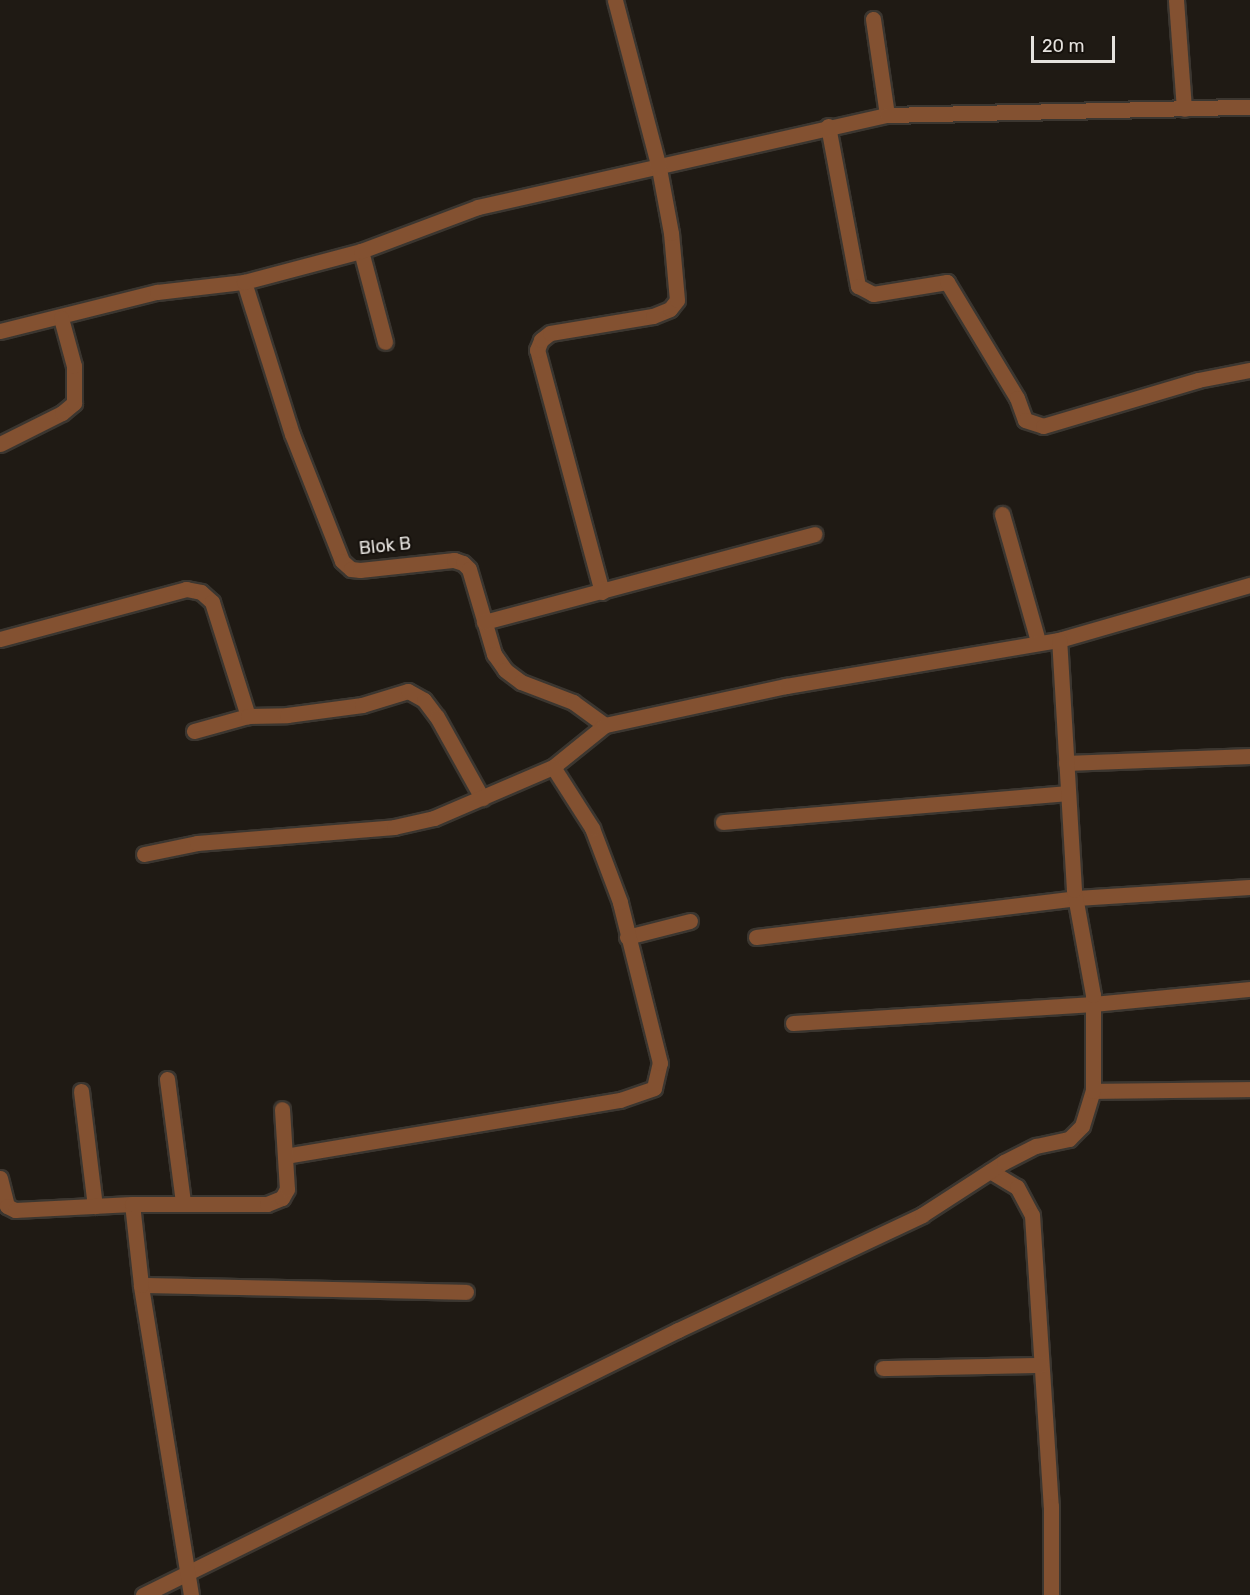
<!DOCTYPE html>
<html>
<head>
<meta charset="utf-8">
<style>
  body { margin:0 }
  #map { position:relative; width:1250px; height:1595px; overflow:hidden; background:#1f1a14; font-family:Rubik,sans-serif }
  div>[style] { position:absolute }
  .roads { filter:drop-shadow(2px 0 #3b3630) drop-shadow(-2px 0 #3b3630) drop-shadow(0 2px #3b3630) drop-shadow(0 -2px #3b3630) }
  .minor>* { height:15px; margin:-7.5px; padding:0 7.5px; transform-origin:7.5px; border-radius:7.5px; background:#835131 }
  span { translate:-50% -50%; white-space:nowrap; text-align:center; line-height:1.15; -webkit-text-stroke:4.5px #16110c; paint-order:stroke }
  .street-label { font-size:18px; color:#e5e2de }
  .scale { position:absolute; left:1031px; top:36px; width:84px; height:27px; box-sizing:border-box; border:3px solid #e5e2de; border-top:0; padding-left:8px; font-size:18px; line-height:21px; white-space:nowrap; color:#e5e2de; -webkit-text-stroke:4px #16110c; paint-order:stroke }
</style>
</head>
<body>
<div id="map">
  <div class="roads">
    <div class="minor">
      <i style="left:1176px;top:0;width:109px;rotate:85.8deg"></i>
      <i style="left:873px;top:19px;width:97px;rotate:81.7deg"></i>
      <i style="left:828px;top:126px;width:163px;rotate:79.4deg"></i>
      <i style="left:858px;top:286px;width:17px;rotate:28deg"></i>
      <i style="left:873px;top:294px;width:75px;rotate:-9.2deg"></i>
      <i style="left:947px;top:282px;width:135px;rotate:58.9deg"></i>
      <i style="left:1017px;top:398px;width:23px;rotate:70deg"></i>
      <i style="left:1025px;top:420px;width:19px;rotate:18deg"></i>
      <i style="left:1043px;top:426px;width:162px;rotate:-16.5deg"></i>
      <i style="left:1198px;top:380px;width:53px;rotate:-10.9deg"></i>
      <i style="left:361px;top:251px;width:94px;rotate:75.2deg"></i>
      <i style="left:244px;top:282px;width:159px;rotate:72.5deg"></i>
      <i style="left:292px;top:434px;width:136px;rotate:68.5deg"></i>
      <i style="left:342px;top:561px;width:12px;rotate:42deg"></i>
      <i style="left:351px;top:569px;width:9px;rotate:6deg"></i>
      <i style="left:360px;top:570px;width:95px;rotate:-6.1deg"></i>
      <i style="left:454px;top:560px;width:9px;rotate:18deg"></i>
      <i style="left:463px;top:563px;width:8px;rotate:45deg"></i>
      <i style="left:469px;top:569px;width:89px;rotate:73.6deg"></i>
      <i style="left:494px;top:654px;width:19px;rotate:55deg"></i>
      <i style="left:505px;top:670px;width:20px;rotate:37deg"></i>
      <i style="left:521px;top:682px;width:56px;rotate:21deg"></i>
      <i style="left:573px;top:702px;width:39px;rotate:36deg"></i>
      <i style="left:0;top:331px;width:162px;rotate:-14deg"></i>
      <i style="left:157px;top:292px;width:88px;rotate:-6.6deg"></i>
      <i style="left:244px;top:282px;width:121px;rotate:-14.8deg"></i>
      <i style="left:361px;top:251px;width:125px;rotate:-20.6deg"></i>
      <i style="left:478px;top:207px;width:419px;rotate:-12.7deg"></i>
      <i style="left:887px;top:115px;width:363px;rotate:-1.3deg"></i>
      <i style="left:0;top:444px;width:69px;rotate:-26.6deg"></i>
      <i style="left:62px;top:413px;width:16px;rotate:-40deg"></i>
      <i style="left:74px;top:403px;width:37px;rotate:-90deg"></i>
      <i style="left:74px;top:366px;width:50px;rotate:-105.2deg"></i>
      <i style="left:1002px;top:514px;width:132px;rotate:74.2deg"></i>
      <i style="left:602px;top:592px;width:251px;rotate:-105deg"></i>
      <i style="left:537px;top:350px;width:11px;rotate:-68deg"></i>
      <i style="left:541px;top:340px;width:11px;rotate:-38deg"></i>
      <i style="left:550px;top:333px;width:104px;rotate:-9.4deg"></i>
      <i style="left:653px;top:316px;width:18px;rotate:-22deg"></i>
      <i style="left:670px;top:309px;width:11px;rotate:-52deg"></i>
      <i style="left:677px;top:300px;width:67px;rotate:-95.1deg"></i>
      <i style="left:671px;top:233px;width:66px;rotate:-100.5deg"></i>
      <i style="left:659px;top:168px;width:174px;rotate:-104.7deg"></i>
      <i style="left:484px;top:622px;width:342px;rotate:-14.9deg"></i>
      <i style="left:0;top:639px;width:193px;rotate:-15deg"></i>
      <i style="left:186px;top:589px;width:15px;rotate:11deg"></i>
      <i style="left:201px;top:592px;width:15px;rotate:42deg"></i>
      <i style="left:212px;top:602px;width:120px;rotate:72.5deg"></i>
      <i style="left:194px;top:731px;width:56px;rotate:-15.5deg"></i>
      <i style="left:248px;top:716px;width:39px;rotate:-1deg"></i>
      <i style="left:287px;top:715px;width:76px;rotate:-7.6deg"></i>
      <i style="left:362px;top:705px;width:48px;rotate:-16.9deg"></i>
      <i style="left:408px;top:691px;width:18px;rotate:29deg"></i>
      <i style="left:424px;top:700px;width:21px;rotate:53deg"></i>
      <i style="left:437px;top:717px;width:93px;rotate:60.9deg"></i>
      <i style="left:1066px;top:763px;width:184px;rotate:-2.2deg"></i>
      <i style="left:723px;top:822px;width:345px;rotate:-4.8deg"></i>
      <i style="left:144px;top:854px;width:54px;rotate:-11.7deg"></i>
      <i style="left:197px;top:843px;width:198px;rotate:-4.6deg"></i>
      <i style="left:394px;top:827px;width:41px;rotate:-12.7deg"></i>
      <i style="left:434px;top:818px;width:129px;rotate:-23.2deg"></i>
      <i style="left:553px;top:767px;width:67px;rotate:-38.9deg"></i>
      <i style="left:605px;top:725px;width:185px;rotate:-12.2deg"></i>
      <i style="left:786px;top:686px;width:277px;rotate:-9.6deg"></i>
      <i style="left:1059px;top:640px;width:199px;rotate:-16.1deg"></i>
      <i style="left:627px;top:937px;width:65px;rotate:-14.3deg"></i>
      <i style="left:756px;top:937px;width:322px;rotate:-6.9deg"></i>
      <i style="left:1076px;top:898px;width:174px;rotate:-3.6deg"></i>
      <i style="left:793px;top:1023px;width:301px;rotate:-3.6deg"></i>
      <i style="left:1093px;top:1004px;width:158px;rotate:-5.5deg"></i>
      <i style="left:167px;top:1079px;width:125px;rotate:82.6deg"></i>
      <i style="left:81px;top:1091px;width:116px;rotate:83.1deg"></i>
      <i style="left:1093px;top:1091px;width:157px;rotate:-0.7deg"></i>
      <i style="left:285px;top:1156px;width:340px;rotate:-9.5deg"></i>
      <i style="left:620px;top:1100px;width:36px;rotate:-19deg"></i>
      <i style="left:654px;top:1088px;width:26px;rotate:-77deg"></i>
      <i style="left:660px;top:1063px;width:166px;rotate:-104deg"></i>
      <i style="left:620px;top:902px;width:79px;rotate:-110.7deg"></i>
      <i style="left:592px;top:828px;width:72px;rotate:-122.6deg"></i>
      <i style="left:990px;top:1171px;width:31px;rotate:31deg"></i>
      <i style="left:1017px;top:1187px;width:32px;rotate:62deg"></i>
      <i style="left:1032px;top:1215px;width:292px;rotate:86.3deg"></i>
      <i style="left:1051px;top:1506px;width:89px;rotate:90deg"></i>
      <i style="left:0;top:1178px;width:29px;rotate:76deg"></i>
      <i style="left:7px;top:1206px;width:9px;rotate:27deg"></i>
      <i style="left:15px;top:1210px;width:117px;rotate:-2.9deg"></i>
      <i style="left:141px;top:1285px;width:325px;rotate:1.2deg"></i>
      <i style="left:883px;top:1368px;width:158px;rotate:-1.1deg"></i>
      <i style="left:143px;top:1595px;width:597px;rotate:-26.35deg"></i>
      <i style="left:678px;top:1330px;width:270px;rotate:-25.2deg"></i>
      <i style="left:922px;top:1215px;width:98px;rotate:-32.9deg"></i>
      <i style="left:1004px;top:1162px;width:36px;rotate:-27deg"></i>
      <i style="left:1036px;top:1146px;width:34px;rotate:-12deg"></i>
      <i style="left:1069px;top:1139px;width:18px;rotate:-45deg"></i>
      <i style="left:1082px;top:1126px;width:37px;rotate:-73deg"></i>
      <i style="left:1093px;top:1091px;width:96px;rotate:-90deg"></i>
      <i style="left:1093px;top:995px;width:107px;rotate:-100.3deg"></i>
      <i style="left:1074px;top:890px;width:250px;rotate:-93.4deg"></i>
      <i style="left:191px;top:1595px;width:314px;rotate:-99.2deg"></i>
      <i style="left:141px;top:1285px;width:81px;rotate:-96.3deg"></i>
      <i style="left:132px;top:1204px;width:135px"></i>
      <i style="left:267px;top:1204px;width:16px;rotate:-22deg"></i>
      <i style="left:282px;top:1198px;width:10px;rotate:-61deg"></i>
      <i style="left:287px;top:1189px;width:80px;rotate:-93.6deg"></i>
    </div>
  </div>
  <div class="street-label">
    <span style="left:385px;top:546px;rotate:-6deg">Blok B</span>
  </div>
  <div class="scale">20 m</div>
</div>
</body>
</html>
